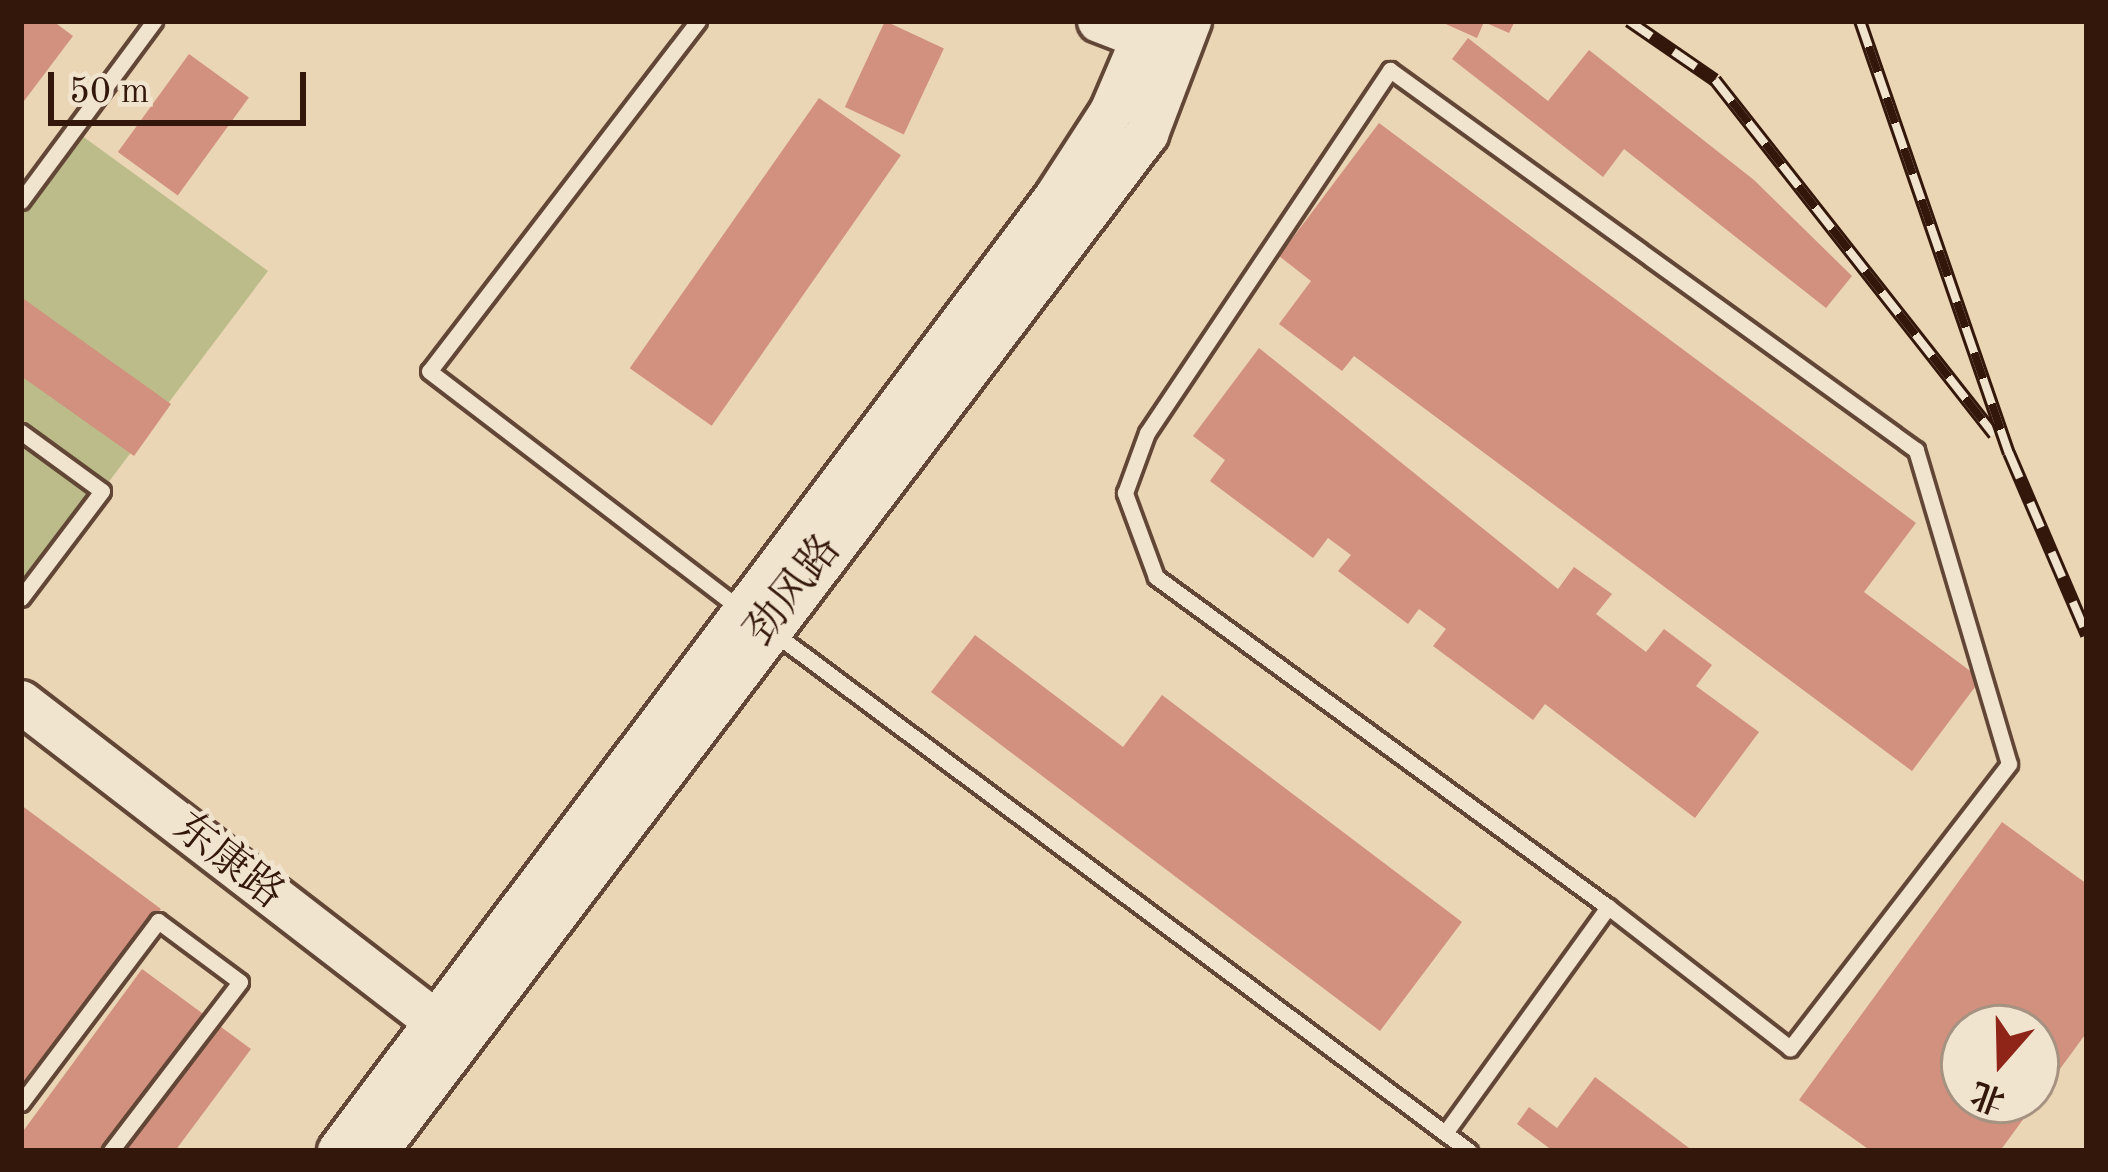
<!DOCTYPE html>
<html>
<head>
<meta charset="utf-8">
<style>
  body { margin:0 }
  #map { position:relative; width:2108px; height:1172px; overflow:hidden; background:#ead5b5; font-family:"Old Standard TT","Noto Serif SC",serif }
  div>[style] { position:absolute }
  .green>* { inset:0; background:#bbbc8a }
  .building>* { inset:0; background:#d1917e; transform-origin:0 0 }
  .roads { filter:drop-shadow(3px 0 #624636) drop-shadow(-3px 0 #624636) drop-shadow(0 3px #624636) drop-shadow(0 -3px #624636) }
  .lane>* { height:15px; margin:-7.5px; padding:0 7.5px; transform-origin:7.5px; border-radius:7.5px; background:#f1e4cf }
  .secondary>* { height:42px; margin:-21px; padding:0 21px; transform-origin:21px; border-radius:21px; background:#f1e4cf }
  .rail>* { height:14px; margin-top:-7px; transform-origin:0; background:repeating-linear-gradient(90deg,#f1e4cf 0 27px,#34170b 0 54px); box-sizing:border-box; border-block:3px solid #34170b }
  span { translate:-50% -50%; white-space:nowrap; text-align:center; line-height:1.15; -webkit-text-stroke:10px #f1e4cf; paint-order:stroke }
  .street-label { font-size:42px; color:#34170b }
  .frame { position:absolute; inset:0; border:24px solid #34170b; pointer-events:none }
  .north { position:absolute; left:1940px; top:1004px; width:120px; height:120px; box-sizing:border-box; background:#f1e4cf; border:3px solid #a59281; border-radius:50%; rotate:200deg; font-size:33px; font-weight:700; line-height:48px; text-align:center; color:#34170b }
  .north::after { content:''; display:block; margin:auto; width:42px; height:54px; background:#8f2418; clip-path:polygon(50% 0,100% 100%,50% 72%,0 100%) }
  .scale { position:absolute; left:48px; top:72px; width:258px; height:54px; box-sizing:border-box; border:6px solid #34170b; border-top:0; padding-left:15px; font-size:36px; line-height:42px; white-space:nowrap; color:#34170b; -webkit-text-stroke:9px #f1e4cf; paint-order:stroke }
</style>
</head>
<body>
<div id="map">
  <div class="green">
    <i style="clip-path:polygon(74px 130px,268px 271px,21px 598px,21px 201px)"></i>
  </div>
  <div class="building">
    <i style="clip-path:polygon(21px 21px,53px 21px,73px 36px,21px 105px)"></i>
    <i style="left:885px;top:21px;width:65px;height:95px;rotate:25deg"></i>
    <i style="clip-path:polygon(1439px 21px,1515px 21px,1509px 33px,1484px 22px,1477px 38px)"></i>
    <i style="clip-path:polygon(1468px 38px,1548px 101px,1589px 50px,1754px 180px,1852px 276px,1826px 308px,1624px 149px,1603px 177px,1452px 59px)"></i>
    <i style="left:189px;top:54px;width:74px;height:121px;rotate:36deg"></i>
    <i style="left:819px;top:98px;width:100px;height:330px;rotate:35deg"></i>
    <i style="clip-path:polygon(1379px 123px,1916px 523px,1864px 592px,1981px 679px,1912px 771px,1354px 356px,1342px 371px,1279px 324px,1311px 281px,1279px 256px)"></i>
    <i style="clip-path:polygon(21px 297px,171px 404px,134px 456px,21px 376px)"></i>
    <i style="clip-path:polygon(1259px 348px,1558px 589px,1574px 567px,1612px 594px,1596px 614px,1646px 652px,1664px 629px,1712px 665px,1696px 686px,1759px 732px,1695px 818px,1545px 704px,1533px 720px,1433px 646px,1446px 629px,1419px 609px,1408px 624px,1338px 571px,1351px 555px,1328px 538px,1313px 558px,1210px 481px,1225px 460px,1193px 436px)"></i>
    <i style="clip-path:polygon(975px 635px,1123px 747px,1162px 695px,1462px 922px,1380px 1031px,931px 692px)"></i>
    <i style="clip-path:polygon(21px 805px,161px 909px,21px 1094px)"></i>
    <i style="clip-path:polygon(evenodd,2002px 822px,2087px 884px,2087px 1032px,2000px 1151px,1871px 1151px,1799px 1100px,2002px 822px,1964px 1028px,2036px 1028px,2036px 1100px,1964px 1100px,1964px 1028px)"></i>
    <i style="clip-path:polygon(142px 969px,251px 1049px,175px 1151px,21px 1151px,21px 1134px)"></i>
    <i style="clip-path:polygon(1595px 1077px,1693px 1151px,1553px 1151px,1517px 1124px,1529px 1107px,1557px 1128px)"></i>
  </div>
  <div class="roads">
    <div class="lane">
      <i style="left:698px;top:21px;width:441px;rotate:127.5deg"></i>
      <i style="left:429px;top:371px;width:392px;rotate:37.4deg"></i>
      <i style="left:21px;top:201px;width:224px;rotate:-53.5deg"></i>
      <i style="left:21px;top:432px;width:100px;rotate:36.1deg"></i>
      <i style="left:102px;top:491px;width:134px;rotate:127.1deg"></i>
      <i style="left:774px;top:633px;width:867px;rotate:36.7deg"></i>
      <i style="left:21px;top:1103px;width:228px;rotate:-53deg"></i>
      <i style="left:158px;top:921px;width:102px;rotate:36.6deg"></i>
      <i style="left:240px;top:982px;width:213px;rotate:127.4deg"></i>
      <i style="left:1445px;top:1133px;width:279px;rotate:-54.2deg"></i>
      <i style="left:1608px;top:907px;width:560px;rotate:-143.87deg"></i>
      <i style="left:1156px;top:577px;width:90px;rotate:-110.3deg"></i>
      <i style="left:1125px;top:493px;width:64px;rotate:-69.9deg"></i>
      <i style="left:1147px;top:433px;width:437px;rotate:-56.2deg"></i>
      <i style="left:1390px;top:70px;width:649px;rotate:35.85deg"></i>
      <i style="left:1916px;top:450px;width:327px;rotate:73.5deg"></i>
      <i style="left:2009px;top:764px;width:359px;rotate:127.6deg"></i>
      <i style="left:1790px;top:1048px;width:230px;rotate:-142.2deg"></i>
    </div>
    <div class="secondary">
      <i style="left:1099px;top:21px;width:47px;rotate:21.1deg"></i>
      <i style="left:21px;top:702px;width:523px;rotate:37.62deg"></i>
      <i style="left:339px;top:1151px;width:1193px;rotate:-53.07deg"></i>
      <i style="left:1056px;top:197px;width:101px;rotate:-57.1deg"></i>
      <i style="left:1111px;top:112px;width:99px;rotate:-66.8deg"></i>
      <i style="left:377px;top:1151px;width:1276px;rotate:-52.87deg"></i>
      <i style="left:1147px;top:134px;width:121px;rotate:-69.2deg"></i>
    </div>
  </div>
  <div class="rail">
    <i style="left:1629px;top:21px;width:104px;rotate:34.5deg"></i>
    <i style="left:1715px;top:80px;width:451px;rotate:51.8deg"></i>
    <i style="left:1860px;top:21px;width:457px;rotate:71deg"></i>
    <i style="left:2009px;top:453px;width:198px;rotate:66.8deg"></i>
  </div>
  <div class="street-label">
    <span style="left:794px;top:591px;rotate:-52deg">劲风路</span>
    <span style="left:228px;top:862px;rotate:38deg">东康路</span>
  </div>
  <div class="frame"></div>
  <div class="north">北</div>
  <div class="scale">50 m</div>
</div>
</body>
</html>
